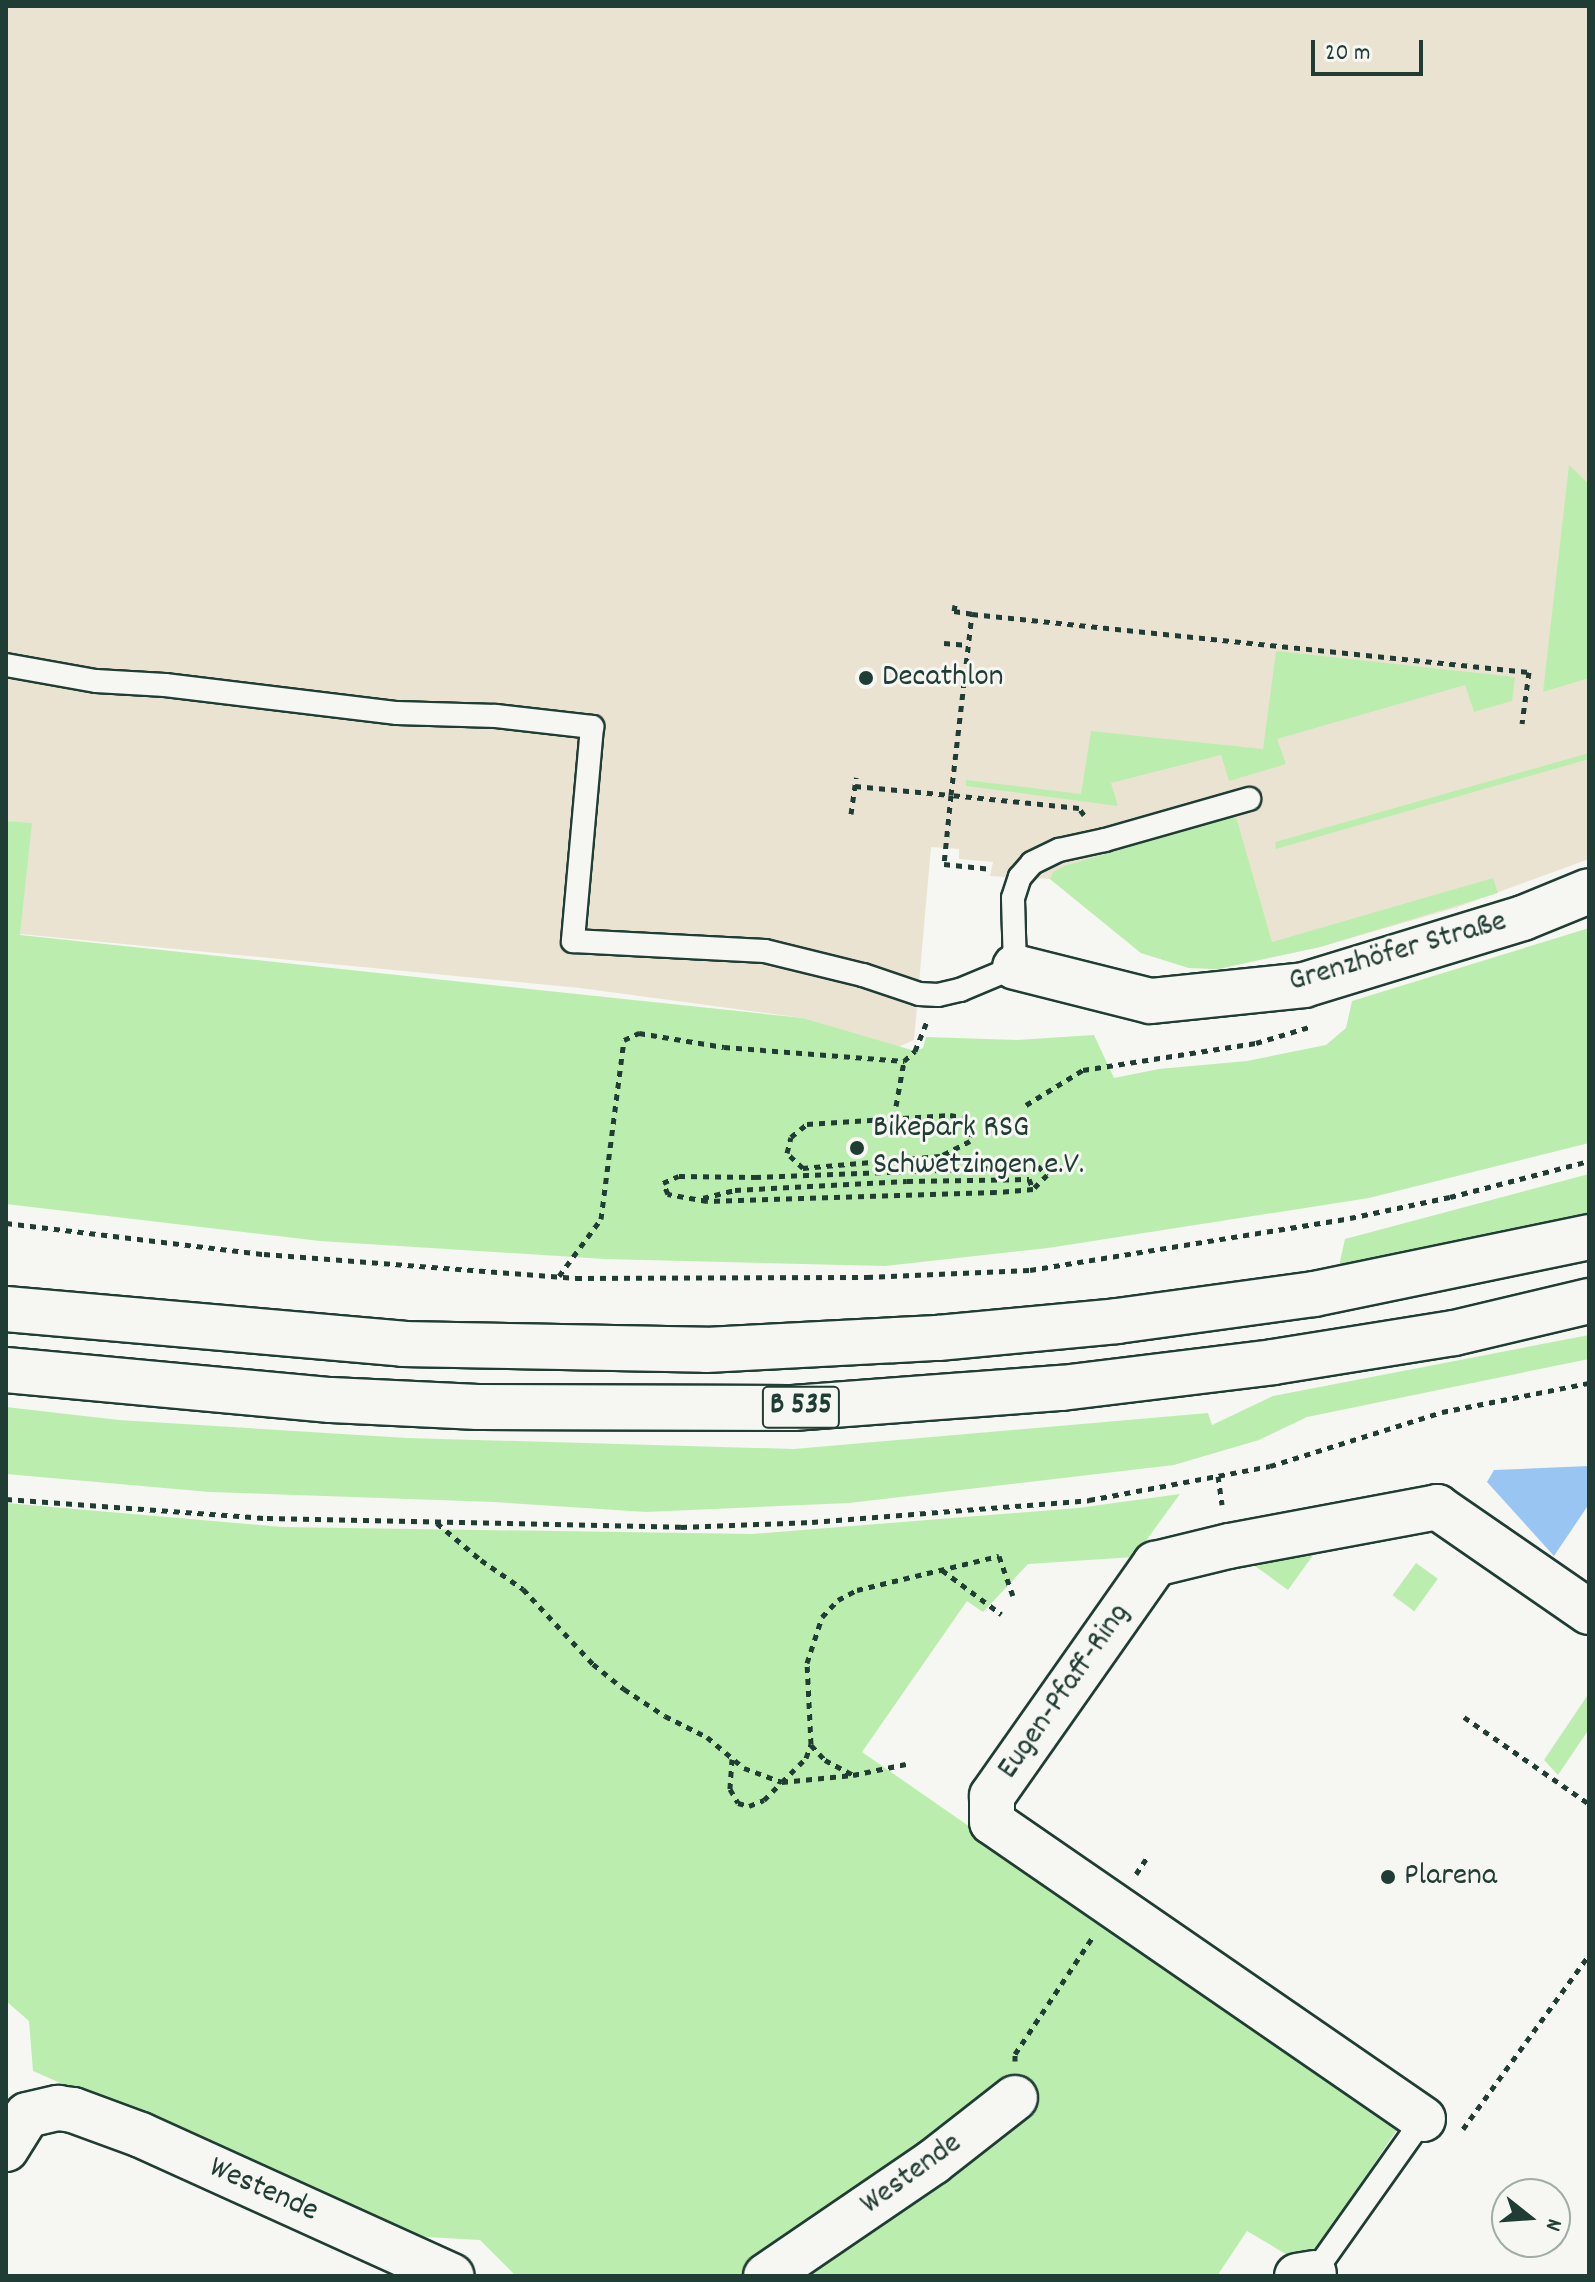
<!DOCTYPE html>
<html>
<head>
<meta charset="utf-8">
<style>
  body { margin:0 }
  #map { position:relative; width:1595px; height:2282px; overflow:hidden; background:#f6f6f2; font-family:Dekko,sans-serif }
  div>[style] { position:absolute }
  .built>* { inset:0; background:#ebe3d2 }
  .green>* { inset:0; background:#bbeeae; transform-origin:0 0 }
  .water>* { inset:0; background:#99c5f3 }
  .path>* { height:5px; margin-top:-2.5px; transform-origin:0; background:repeating-linear-gradient(90deg,#1f3d34 0 6px,transparent 0 12px) }
  .roads { filter:drop-shadow(2px 0 #1f3d34) drop-shadow(-2px 0 #1f3d34) drop-shadow(0 2px #1f3d34) drop-shadow(0 -2px #1f3d34) }
  .lane>* { height:22px; margin:-11px; padding:0 11px; transform-origin:11px; border-radius:11px; background:#f6f6f2 }
  .street>* { height:44px; margin:-22px; padding:0 22px; transform-origin:22px; border-radius:22px; background:#f6f6f2 }
  .highway>* { height:44px; margin:-22px; padding:0 22px; transform-origin:22px; border-radius:22px; background:#f6f6f2 }
  .dots>* { width:22px; height:22px; translate:-50% -50%; box-sizing:border-box; border:4px solid #f6f6f2; border-radius:50% }
  span { translate:-50% -50%; white-space:nowrap; text-align:center; line-height:1.15; -webkit-text-stroke:6px #f6f6f2; paint-order:stroke }
  .shield-label span { padding:2px 6px; background:#f6f6f2; border:2px solid; border-radius:6px; -webkit-text-stroke-width:0 }
  .shield-label { font-size:30px; color:#1f3d34; font-weight:700 }
  .poi-label { font-size:32px; color:#1f3d34 }
  .left { translate:0 -50%; text-align:left }
  .street-label { font-size:32px; color:#1f3d34 }
  .frame { position:absolute; inset:0; border:8px solid #1f3d34; pointer-events:none }
  .north { position:absolute; left:1491px; top:2178px; width:80px; height:80px; box-sizing:border-box; background:#f6f6f2; border:2px solid #a0aca6; border-radius:50%; rotate:107deg; font-size:22px; font-weight:700; line-height:32px; text-align:center; color:#1f3d34 }
  .north::after { content:''; display:block; margin:auto; width:28px; height:36px; background:#1f3d34; clip-path:polygon(50% 0,100% 100%,50% 72%,0 100%) }
  .scale { position:absolute; left:1311px; top:40px; width:112px; height:36px; box-sizing:border-box; border:4px solid #1f3d34; border-top:0; padding-left:10px; font-size:24px; line-height:28px; white-space:nowrap; color:#1f3d34; -webkit-text-stroke:6px #f6f6f2; paint-order:stroke }
</style>
</head>
<body>
<div id="map">
  <div class="built">
    <i style="clip-path:polygon(6px 6px,1589px 6px,1589px 859px,1458px 907px,1320px 947px,1218px 969px,1189px 968px,1141px 953px,1050px 879px,990px 876px,993px 862px,959px 859px,959px 849px,931px 847px,914px 1040px,898px 1047px,803px 1018px,580px 988px,20px 934px,31px 824px,6px 821px)"></i>
  </div>
  <div class="green">
    <i style="clip-path:polygon(1569px 465px,1589px 484px,1589px 678px,1543px 692px)"></i>
    <i style="clip-path:polygon(1276px 651px,1515px 677px,1512px 701px,1474px 712px,1465px 685px,1277px 739px,1286px 764px,1229px 781px,1221px 755px,1111px 783px,1118px 806px,966px 786px,966px 780px,1081px 794px,1091px 731px,1263px 749px)"></i>
    <i style="clip-path:polygon(1589px 753px,1589px 759px,1276px 849px,1275px 842px)"></i>
    <i style="clip-path:polygon(1233px 817px,1237px 820px,1272px 942px,1493px 878px,1498px 893px,1320px 947px,1218px 969px,1189px 968px,1141px 953px,1050px 879px,1053px 872px,1064px 866px)"></i>
    <i style="clip-path:polygon(6px 821px,32px 823px,20px 935px,803px 1018px,915px 1051px,923px 1048px,926px 1037px,1017px 1040px,1094px 1035px,1114px 1078px,1159px 1069px,1247px 1061px,1326px 1045px,1346px 1028px,1352px 1001px,1589px 928px,1589px 1143px,1369px 1198px,1048px 1248px,885px 1266px,605px 1259px,320px 1241px,6px 1204px)"></i>
    <i style="clip-path:polygon(1589px 1174px,1589px 1222px,1339px 1266px,1345px 1239px)"></i>
    <i style="clip-path:polygon(1589px 1335px,1589px 1359px,1307px 1417px,1259px 1440px,1174px 1465px,849px 1503px,646px 1512px,494px 1502px,210px 1492px,6px 1474px,6px 1407px,119px 1420px,407px 1438px,794px 1449px,1208px 1413px,1212px 1425px,1273px 1396px)"></i>
    <i style="clip-path:polygon(1180px 1494px,1134px 1557px,1028px 1564px,983px 1612px,967px 1601px,862px 1752px,1400px 2125px,1306px 2266px,1247px 2231px,1217px 2276px,516px 2276px,480px 2240px,409px 2236px,33px 2071px,29px 2021px,6px 2001px,6px 1503px,282px 1527px,752px 1534px,1078px 1508px)"></i>
    <i style="clip-path:polygon(1324px 1540px,1288px 1590px,1244px 1558px)"></i>
    <i style="left:1416px;top:1563px;width:27px;height:40px;rotate:36deg"></i>
    <i style="clip-path:polygon(1589px 1693px,1589px 1729px,1558px 1775px,1544px 1760px)"></i>
  </div>
  <div class="water">
    <i style="clip-path:polygon(1589px 1466px,1589px 1504px,1554px 1556px,1487px 1482px,1494px 1470px)"></i>
  </div>
  <div class="path">
    <i style="left:955px;top:605px;width:6px;rotate:99deg"></i>
    <i style="left:954px;top:611px;width:18px;rotate:9deg"></i>
    <i style="left:944px;top:643px;width:24px;rotate:5deg"></i>
    <i style="left:855px;top:786px;width:96px;rotate:5.4deg"></i>
    <i style="left:951px;top:795px;width:69px;rotate:95.8deg"></i>
    <i style="left:944px;top:864px;width:48px;rotate:5.9deg"></i>
    <i style="left:851px;top:814px;width:37px;rotate:-82deg"></i>
    <i style="left:1084px;top:815px;width:9px;rotate:-126deg"></i>
    <i style="left:1079px;top:808px;width:129px;rotate:-174.2deg"></i>
    <i style="left:951px;top:795px;width:182px;rotate:-83.4deg"></i>
    <i style="left:972px;top:614px;width:560px;rotate:5.94deg"></i>
    <i style="left:1529px;top:672px;width:52px;rotate:97.7deg"></i>
    <i style="left:1026px;top:1105px;width:67px;rotate:-31.6deg"></i>
    <i style="left:1083px;top:1070px;width:175px;rotate:-8.9deg"></i>
    <i style="left:1256px;top:1043px;width:55px;rotate:-16.8deg"></i>
    <i style="left:896px;top:1106px;width:46px;rotate:-79.9deg"></i>
    <i style="left:950px;top:1115px;width:16px;rotate:11deg"></i>
    <i style="left:966px;top:1118px;width:14px;rotate:65deg"></i>
    <i style="left:972px;top:1131px;width:10px;rotate:101deg"></i>
    <i style="left:970px;top:1141px;width:34px;rotate:153deg"></i>
    <i style="left:940px;top:1156px;width:138px;rotate:175deg"></i>
    <i style="left:803px;top:1168px;width:22px;rotate:-137deg"></i>
    <i style="left:787px;top:1153px;width:16px;rotate:-76deg"></i>
    <i style="left:791px;top:1137px;width:21px;rotate:-39deg"></i>
    <i style="left:807px;top:1124px;width:143px;rotate:-3.6deg"></i>
    <i style="left:1038px;top:1166px;width:13px;rotate:45deg"></i>
    <i style="left:1047px;top:1175px;width:20px;rotate:135deg"></i>
    <i style="left:1033px;top:1189px;width:37px;rotate:175deg"></i>
    <i style="left:996px;top:1192px;width:289px;rotate:178.2deg"></i>
    <i style="left:707px;top:1201px;width:40px;rotate:-170deg"></i>
    <i style="left:668px;top:1194px;width:12px;rotate:-114deg"></i>
    <i style="left:663px;top:1183px;width:17px;rotate:-24deg"></i>
    <i style="left:679px;top:1176px;width:76px;rotate:0.8deg"></i>
    <i style="left:755px;top:1177px;width:283px;rotate:-2.2deg"></i>
    <i style="left:703px;top:1198px;width:33px;rotate:-14deg"></i>
    <i style="left:735px;top:1190px;width:172px;rotate:-3deg"></i>
    <i style="left:907px;top:1181px;width:122px;rotate:-0.9deg"></i>
    <i style="left:1029px;top:1179px;width:11px;rotate:68deg"></i>
    <i style="left:6px;top:1223px;width:260px;rotate:6.9deg"></i>
    <i style="left:264px;top:1254px;width:313px;rotate:4.4deg"></i>
    <i style="left:576px;top:1278px;width:291px;rotate:-0.2deg"></i>
    <i style="left:867px;top:1277px;width:163px;rotate:-2.5deg"></i>
    <i style="left:1030px;top:1270px;width:324px;rotate:-9.2deg"></i>
    <i style="left:1350px;top:1218px;width:102px;rotate:-11.9deg"></i>
    <i style="left:1450px;top:1197px;width:144px;rotate:-14.5deg"></i>
    <i style="left:559px;top:1276px;width:71px;rotate:-53.6deg"></i>
    <i style="left:601px;top:1219px;width:180px;rotate:-82.7deg"></i>
    <i style="left:624px;top:1040px;width:17px;rotate:-25deg"></i>
    <i style="left:639px;top:1033px;width:86px;rotate:9.4deg"></i>
    <i style="left:724px;top:1047px;width:181px;rotate:4.4deg"></i>
    <i style="left:904px;top:1061px;width:15px;rotate:-42deg"></i>
    <i style="left:915px;top:1051px;width:31px;rotate:-68deg"></i>
    <i style="left:1218px;top:1476px;width:29px;rotate:82deg"></i>
    <i style="left:6px;top:1499px;width:262px;rotate:4.2deg"></i>
    <i style="left:267px;top:1518px;width:414px;rotate:1.2deg"></i>
    <i style="left:681px;top:1527px;width:131px;rotate:-2.2deg"></i>
    <i style="left:812px;top:1522px;width:278px;rotate:-4.5deg"></i>
    <i style="left:1089px;top:1500px;width:184px;rotate:-10.6deg"></i>
    <i style="left:1270px;top:1466px;width:180px;rotate:-17.4deg"></i>
    <i style="left:1442px;top:1412px;width:150px;rotate:-11.2deg"></i>
    <i style="left:437px;top:1523px;width:57px;rotate:40.1deg"></i>
    <i style="left:481px;top:1560px;width:51px;rotate:34.6deg"></i>
    <i style="left:523px;top:1589px;width:103px;rotate:47deg"></i>
    <i style="left:593px;top:1664px;width:40px;rotate:39deg"></i>
    <i style="left:624px;top:1689px;width:49px;rotate:33.4deg"></i>
    <i style="left:665px;top:1716px;width:47px;rotate:26.6deg"></i>
    <i style="left:707px;top:1737px;width:48px;rotate:40deg"></i>
    <i style="left:744px;top:1768px;width:40px;rotate:20.2deg"></i>
    <i style="left:782px;top:1782px;width:34px;rotate:-45deg"></i>
    <i style="left:806px;top:1758px;width:15px;rotate:-70deg"></i>
    <i style="left:811px;top:1744px;width:81px;rotate:-92.8deg"></i>
    <i style="left:807px;top:1663px;width:48px;rotate:-71.9deg"></i>
    <i style="left:822px;top:1617px;width:23px;rotate:-47deg"></i>
    <i style="left:838px;top:1600px;width:21px;rotate:-28deg"></i>
    <i style="left:857px;top:1590px;width:146px;rotate:-13.5deg"></i>
    <i style="left:999px;top:1556px;width:42px;rotate:70.7deg"></i>
    <i style="left:942px;top:1570px;width:74px;rotate:36.7deg"></i>
    <i style="left:1464px;top:1717px;width:152px;rotate:34.8deg"></i>
    <i style="left:811px;top:1745px;width:21px;rotate:47deg"></i>
    <i style="left:825px;top:1760px;width:32px;rotate:28deg"></i>
    <i style="left:853px;top:1775px;width:54px;rotate:-11.7deg"></i>
    <i style="left:732px;top:1759px;width:30px;rotate:94deg"></i>
    <i style="left:730px;top:1789px;width:16px;rotate:60deg"></i>
    <i style="left:738px;top:1803px;width:11px;rotate:15deg"></i>
    <i style="left:749px;top:1806px;width:16px;rotate:-22deg"></i>
    <i style="left:764px;top:1800px;width:25px;rotate:-45deg"></i>
    <i style="left:782px;top:1782px;width:71px;rotate:-5.6deg"></i>
    <i style="left:1136px;top:1874px;width:23px;rotate:-56deg"></i>
    <i style="left:1015px;top:2061px;width:7px;rotate:-90deg"></i>
    <i style="left:1015px;top:2054px;width:139px;rotate:-56.4deg"></i>
    <i style="left:1463px;top:2129px;width:215px;rotate:-54.1deg"></i>
  </div>
  <div class="roads">
    <div class="lane">
      <i style="left:6px;top:665px;width:91px;rotate:10.1deg"></i>
      <i style="left:96px;top:681px;width:69px;rotate:3.3deg"></i>
      <i style="left:165px;top:685px;width:234px;rotate:6.9deg"></i>
      <i style="left:397px;top:713px;width:99px;rotate:1.7deg"></i>
      <i style="left:496px;top:716px;width:97px;rotate:6.5deg"></i>
      <i style="left:592px;top:727px;width:215px;rotate:95.1deg"></i>
      <i style="left:573px;top:941px;width:192px;rotate:3deg"></i>
      <i style="left:765px;top:951px;width:101px;rotate:13.8deg"></i>
      <i style="left:863px;top:975px;width:59px;rotate:18.7deg"></i>
      <i style="left:919px;top:994px;width:19px;rotate:3deg"></i>
      <i style="left:938px;top:995px;width:23px;rotate:-13deg"></i>
      <i style="left:960px;top:990px;width:60px;rotate:-22.7deg"></i>
      <i style="left:1015px;top:967px;width:69px;rotate:-91.7deg"></i>
      <i style="left:1013px;top:898px;width:22px;rotate:-72deg"></i>
      <i style="left:1020px;top:877px;width:18px;rotate:-49deg"></i>
      <i style="left:1032px;top:863px;width:30px;rotate:-26deg"></i>
      <i style="left:1059px;top:850px;width:47px;rotate:-12.3deg"></i>
      <i style="left:1105px;top:840px;width:150px;rotate:-15.9deg"></i>
      <i style="left:1314px;top:2273px;width:189px;rotate:-54.7deg"></i>
    </div>
    <div class="street">
      <i style="left:1015px;top:967px;width:139px;rotate:14.1deg"></i>
      <i style="left:1150px;top:1001px;width:155px;rotate:-5.9deg"></i>
      <i style="left:1304px;top:985px;width:229px;rotate:-17deg"></i>
      <i style="left:1523px;top:918px;width:71px;rotate:-22.2deg"></i>
      <i style="left:1423px;top:2119px;width:523px;rotate:-145.43deg"></i>
      <i style="left:992px;top:1822px;width:26px;rotate:-90deg"></i>
      <i style="left:992px;top:1796px;width:284px;rotate:-54.9deg"></i>
      <i style="left:1155px;top:1564px;width:76px;rotate:-13.7deg"></i>
      <i style="left:1229px;top:1546px;width:212px;rotate:-10.6deg"></i>
      <i style="left:1437px;top:1507px;width:185px;rotate:34.6deg"></i>
      <i style="left:6px;top:2149px;width:40px;rotate:-58deg"></i>
      <i style="left:27px;top:2115px;width:32px;rotate:-13deg"></i>
      <i style="left:58px;top:2108px;width:15px;rotate:8deg"></i>
      <i style="left:73px;top:2110px;width:72px;rotate:20.2deg"></i>
      <i style="left:141px;top:2135px;width:341px;rotate:24.4deg"></i>
      <i style="left:766px;top:2276px;width:202px;rotate:-34.3deg"></i>
      <i style="left:933px;top:2162px;width:104px;rotate:-38deg"></i>
      <i style="left:1297px;top:2276px;width:17px;rotate:-10deg"></i>
    </div>
    <div class="highway">
      <i style="left:6px;top:1309px;width:399px;rotate:5deg"></i>
      <i style="left:403px;top:1344px;width:303px;rotate:1.1deg"></i>
      <i style="left:706px;top:1350px;width:232px;rotate:-3deg"></i>
      <i style="left:938px;top:1338px;width:180px;rotate:-5.4deg"></i>
      <i style="left:1117px;top:1321px;width:199px;rotate:-7.8deg"></i>
      <i style="left:1314px;top:1294px;width:281px;rotate:-11.7deg"></i>
      <i style="left:6px;top:1370px;width:326px;rotate:5.3deg"></i>
      <i style="left:331px;top:1400px;width:147px;rotate:2.7deg"></i>
      <i style="left:478px;top:1407px;width:315px;rotate:0.2deg"></i>
      <i style="left:793px;top:1408px;width:270px;rotate:-4.3deg"></i>
      <i style="left:1062px;top:1388px;width:213px;rotate:-7deg"></i>
      <i style="left:1273px;top:1362px;width:183px;rotate:-9.1deg"></i>
      <i style="left:1454px;top:1333px;width:139px;rotate:-13.3deg"></i>
    </div>
  </div>
  <div class="dots">
    <i style="left:866px;top:678px;background:#1f3d34"></i>
    <i style="left:857px;top:1148px;background:#1f3d34"></i>
    <i style="left:1388px;top:1877px;background:#1f3d34"></i>
  </div>
  <div class="shield-label">
    <span style="left:801px;top:1407px">B 535</span>
  </div>
  <div class="poi-label">
    <span class="left" style="left:882px;top:678px">Decathlon</span>
    <span class="left" style="left:873px;top:1148px">Bikepark RSG<br>Schwetzingen e.V.</span>
    <span class="left" style="left:1404px;top:1877px">Plarena</span>
  </div>
  <div class="street-label">
    <span style="left:1398px;top:953px;rotate:-16deg">Grenzhöfer Straße</span>
    <span style="left:1065px;top:1692px;rotate:-55deg">Eugen-Pfaff-Ring</span>
    <span style="left:912px;top:2175px;rotate:-36deg">Westende</span>
    <span style="left:263px;top:2191px;rotate:24deg">Westende</span>
  </div>
  <div class="frame"></div>
  <div class="north">N</div>
  <div class="scale">20 m</div>
</div>
</body>
</html>
